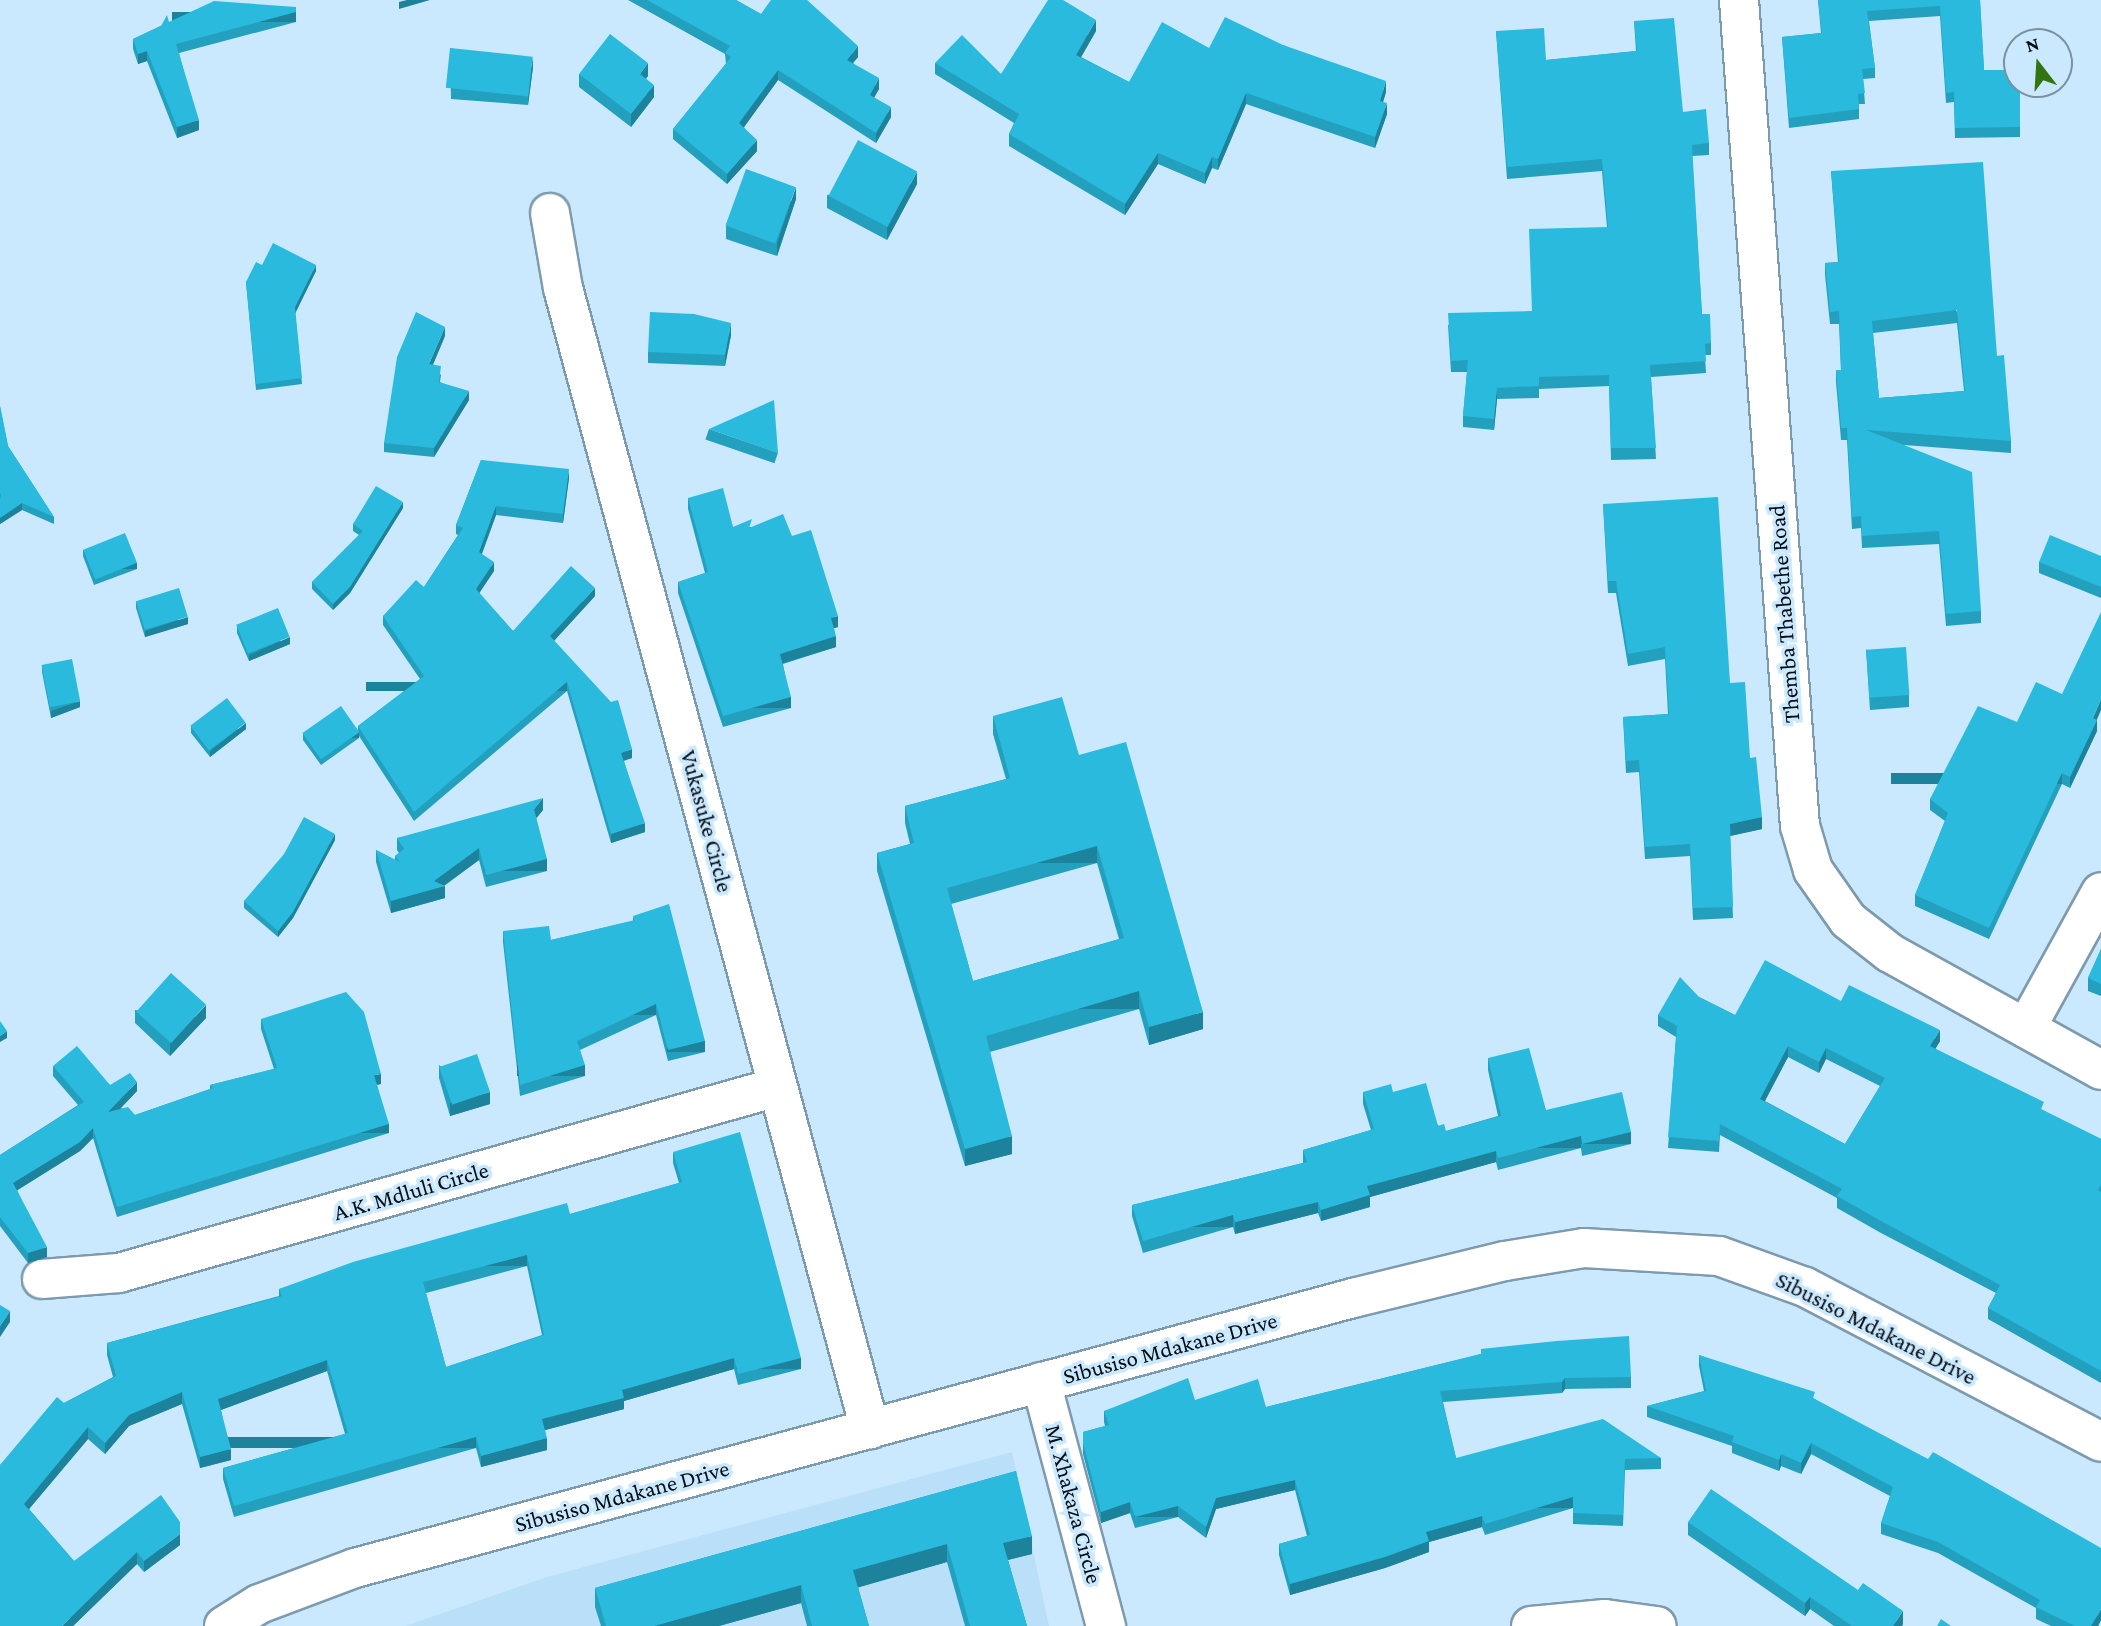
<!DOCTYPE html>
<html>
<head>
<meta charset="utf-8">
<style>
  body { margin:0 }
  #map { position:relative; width:2101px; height:1626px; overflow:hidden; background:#cbe9fe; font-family:"Crimson Pro",serif }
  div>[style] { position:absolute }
  .built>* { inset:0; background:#badff9 }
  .roads { filter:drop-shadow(2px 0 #7e9aad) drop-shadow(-2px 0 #7e9aad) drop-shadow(0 2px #7e9aad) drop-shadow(0 -2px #7e9aad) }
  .minor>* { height:38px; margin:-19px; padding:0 19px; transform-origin:19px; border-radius:19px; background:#fff }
  .wall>* { inset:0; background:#23a0be; transform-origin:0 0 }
  .shaded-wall>* { inset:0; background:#1d829b; transform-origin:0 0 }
  .building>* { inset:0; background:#29badd; transform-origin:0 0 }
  span { translate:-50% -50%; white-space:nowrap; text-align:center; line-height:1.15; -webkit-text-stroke:7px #cbe9fe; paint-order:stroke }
  .street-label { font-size:23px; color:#040d14 }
  .north { position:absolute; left:2003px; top:28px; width:70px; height:70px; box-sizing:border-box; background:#cbe9fe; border:2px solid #7b91a0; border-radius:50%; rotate:343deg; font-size:19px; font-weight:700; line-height:28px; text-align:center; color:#040d14 }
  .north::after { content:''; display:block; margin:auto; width:24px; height:32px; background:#327412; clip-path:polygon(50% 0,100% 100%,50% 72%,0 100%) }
</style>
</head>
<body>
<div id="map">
  <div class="built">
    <i style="clip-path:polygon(1012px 1452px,1049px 1626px,405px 1626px,547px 1577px)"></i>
  </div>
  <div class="roads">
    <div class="minor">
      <i style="left:1739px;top:0;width:828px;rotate:85.78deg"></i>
      <i style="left:1800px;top:826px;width:46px;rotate:73.5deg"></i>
      <i style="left:1813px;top:870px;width:61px;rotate:55deg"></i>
      <i style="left:1848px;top:920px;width:53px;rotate:38.2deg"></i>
      <i style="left:1890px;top:953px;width:241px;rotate:29deg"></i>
      <i style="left:550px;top:213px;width:76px;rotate:80.2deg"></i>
      <i style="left:563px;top:288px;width:1182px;rotate:74.94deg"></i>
      <i style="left:2026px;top:1028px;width:155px;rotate:-61.1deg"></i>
      <i style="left:42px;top:1279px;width:77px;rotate:-4.5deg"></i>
      <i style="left:119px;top:1273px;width:684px;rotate:-15.78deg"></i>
      <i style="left:1041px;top:1382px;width:253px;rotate:75.1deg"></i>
      <i style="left:224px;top:1626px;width:41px;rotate:-32.2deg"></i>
      <i style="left:259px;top:1604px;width:103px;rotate:-20.6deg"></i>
      <i style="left:355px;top:1568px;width:1034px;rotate:-15.14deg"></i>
      <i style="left:1353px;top:1298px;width:156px;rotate:-13.7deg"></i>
      <i style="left:1505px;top:1261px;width:80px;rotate:-9.3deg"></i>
      <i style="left:1584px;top:1248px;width:135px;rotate:3.4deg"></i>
      <i style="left:1719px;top:1256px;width:91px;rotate:19.8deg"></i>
      <i style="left:1805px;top:1287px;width:334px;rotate:27.6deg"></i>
      <i style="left:1531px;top:1626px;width:74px;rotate:-5.4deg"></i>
      <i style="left:1605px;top:1619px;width:52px;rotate:7.7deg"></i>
    </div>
  </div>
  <div class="wall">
    <i style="clip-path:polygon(628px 0,736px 0,761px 14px,858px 57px,853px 63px,879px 89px,874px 97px,891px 117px,876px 143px,778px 80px,744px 127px,757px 151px,727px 184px,673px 139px,673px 129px,726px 64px,725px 54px)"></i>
    <i style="clip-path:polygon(1818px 0,1980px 0,1984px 70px,2020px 84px,2020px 137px,1955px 138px,1954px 102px,1946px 103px,1940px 16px,1869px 21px,1875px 68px,1875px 78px,1863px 79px,1865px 104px,1859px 104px,1859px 119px,1789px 128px,1782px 37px,1821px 33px)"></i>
    <i style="clip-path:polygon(1634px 21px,1683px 112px,1709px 143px,1709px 155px,1692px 156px,1702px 314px,1711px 343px,1711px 355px,1705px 355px,1706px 373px,1651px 377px,1656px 459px,1611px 460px,1609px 386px,1539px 389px,1539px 398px,1497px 399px,1494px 430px,1463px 427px,1463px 416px,1467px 372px,1451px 372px,1448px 325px,1532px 311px,1607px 227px,1602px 171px,1507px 179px,1496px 31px,1546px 60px,1636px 51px)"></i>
    <i style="clip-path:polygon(169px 22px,296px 22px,179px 53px,199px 130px,177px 138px,147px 61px,138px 64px,133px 49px,133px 39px)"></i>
    <i style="clip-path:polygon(1096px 31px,1081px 57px,1129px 82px,1209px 48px,1283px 45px,1386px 92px,1383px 102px,1387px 114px,1375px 148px,1246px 104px,1218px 170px,1212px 168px,1205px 184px,1158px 164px,1125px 215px,1009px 146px,1009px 134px,1014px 123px,935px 74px,935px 63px,1001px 74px)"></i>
    <i style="clip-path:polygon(450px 48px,533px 67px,528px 105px,451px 99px)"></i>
    <i style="clip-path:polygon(579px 74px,648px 76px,646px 78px,654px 97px,631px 127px,579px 87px)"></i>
    <i style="clip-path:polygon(evenodd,1831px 171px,1997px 356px,2011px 441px,2011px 453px,1904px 445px,1981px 611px,1981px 623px,1946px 626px,1939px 544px,1862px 548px,1861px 528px,1852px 529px,1847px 440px,1841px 440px,1836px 382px,1836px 370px,1841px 370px,1839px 324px,1830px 324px,1825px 275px,1825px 263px,1838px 262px,1831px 171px,1957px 323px,1964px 391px,1879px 398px,1873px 333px,1957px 323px)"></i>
    <i style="clip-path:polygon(917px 184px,887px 240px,827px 208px,827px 195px)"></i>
    <i style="clip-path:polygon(796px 199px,777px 256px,726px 239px,726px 226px)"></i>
    <i style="clip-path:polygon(262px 265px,316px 271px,295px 312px,302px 384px,256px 390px,246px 282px)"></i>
    <i style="clip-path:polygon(731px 335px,725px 366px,648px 363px,648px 352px)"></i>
    <i style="clip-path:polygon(445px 336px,433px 365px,441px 375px,440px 382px,469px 400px,434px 457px,384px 452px,384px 443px)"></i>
    <i style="clip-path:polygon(0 406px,8px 446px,54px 517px,54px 524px,22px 510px,0 524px)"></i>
    <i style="left:709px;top:429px;width:73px;height:11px;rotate:19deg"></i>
    <i style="clip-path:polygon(481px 460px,569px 478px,563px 523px,496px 515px,482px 554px,494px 571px,479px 593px,513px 631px,595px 596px,554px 641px,632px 758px,624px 761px,645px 832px,611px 843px,567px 691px,414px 821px,359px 736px,359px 738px,321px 765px,303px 740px,303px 734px,358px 730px,358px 726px,420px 679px,383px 625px,383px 616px,424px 587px,458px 535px,456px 534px,456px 525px)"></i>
    <i style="clip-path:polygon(688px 498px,733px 527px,752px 527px,792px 536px,838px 627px,834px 628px,836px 647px,783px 664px,791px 708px,723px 727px,678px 593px,678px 582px,705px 573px,688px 509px)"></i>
    <i style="clip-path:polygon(1603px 504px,1730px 683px,1750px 758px,1762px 829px,1730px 836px,1733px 918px,1693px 920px,1690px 856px,1645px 859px,1639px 772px,1626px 773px,1623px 717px,1668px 714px,1665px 659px,1628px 666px,1616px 593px,1608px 593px)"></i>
    <i style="clip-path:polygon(403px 508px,350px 593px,333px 610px,312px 589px,312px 582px,359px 535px,353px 531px,353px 524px)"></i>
    <i style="clip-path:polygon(83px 550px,137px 569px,94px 585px,83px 556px)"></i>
    <i style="clip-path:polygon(2101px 556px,2101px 598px,2039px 573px,2039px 562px)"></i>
    <i style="clip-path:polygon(136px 601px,188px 624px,145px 637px,136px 608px)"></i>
    <i style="clip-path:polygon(237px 626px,290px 644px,249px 661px,237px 633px)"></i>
    <i style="clip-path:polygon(1866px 649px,1909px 695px,1909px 707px,1870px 710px)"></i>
    <i style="clip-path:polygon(42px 665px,80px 707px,51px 718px,42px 672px)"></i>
    <i style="clip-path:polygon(2062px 694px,2097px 720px,2097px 731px,2070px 788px,2062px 784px,1989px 939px,1915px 906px,1915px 895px,1945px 821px,1930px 810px,1930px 799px,2017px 722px)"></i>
    <i style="clip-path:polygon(evenodd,993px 716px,1079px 755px,1203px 1029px,1149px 1045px,1139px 1009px,990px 1052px,1012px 1154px,965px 1166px,877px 871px,877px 853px,910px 844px,905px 823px,905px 806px,1006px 779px,993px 734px,993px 716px,1097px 863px,1119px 939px,973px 981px,951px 904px,1097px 863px)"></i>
    <i style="clip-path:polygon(191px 727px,246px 729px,210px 757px,191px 733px)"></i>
    <i style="clip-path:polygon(543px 810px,536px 818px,547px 871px,486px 887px,479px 860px,444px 886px,445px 898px,391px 913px,376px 862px,376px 850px,395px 860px,395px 856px,399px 853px,397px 850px,397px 838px)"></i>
    <i style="clip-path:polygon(335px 840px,293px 918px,278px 937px,244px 908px,244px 901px)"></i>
    <i style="clip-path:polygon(633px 916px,705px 1052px,668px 1061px,656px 1015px,580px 1050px,585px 1076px,520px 1096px,503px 942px,503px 931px,551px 940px,633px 921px)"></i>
    <i style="clip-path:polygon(2101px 949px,2101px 996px,2088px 991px,2088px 978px)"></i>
    <i style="clip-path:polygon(evenodd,1699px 997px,1735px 1015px,1841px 1001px,1940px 1041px,1935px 1049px,2044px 1111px,2101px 1139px,2101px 1383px,1988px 1319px,1988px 1308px,1996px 1293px,1881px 1233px,1837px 1208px,1837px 1198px,1720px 1135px,1719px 1152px,1668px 1148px,1676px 1037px,1658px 1026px,1658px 1015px,1699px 997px,1788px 1057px,1819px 1073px,1826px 1059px,1880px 1086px,1845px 1144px,1765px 1101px,1788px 1057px)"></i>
    <i style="clip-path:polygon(135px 1010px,206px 1018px,170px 1056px,135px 1023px)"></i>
    <i style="clip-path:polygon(261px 1019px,381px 1084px,377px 1085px,389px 1133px,117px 1217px,93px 1138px,80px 1151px,17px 1190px,47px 1257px,28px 1263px,0 1226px,0 1155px,78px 1105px,53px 1076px,53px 1066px,110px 1085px,137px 1091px,121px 1108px,135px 1115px,210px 1089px,210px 1085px,274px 1069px,261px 1029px)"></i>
    <i style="clip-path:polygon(1488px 1058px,1546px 1110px,1631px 1144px,1582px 1156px,1581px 1148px,1498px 1170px,1496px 1162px,1370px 1197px,1370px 1207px,1321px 1221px,1318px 1213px,1235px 1234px,1233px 1227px,1143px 1253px,1132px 1216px,1132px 1205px,1303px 1163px,1303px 1150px,1371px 1130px,1363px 1104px,1363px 1092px,1393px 1092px,1446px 1131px,1498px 1116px,1488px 1070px)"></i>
    <i style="clip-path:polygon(439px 1065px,490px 1104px,450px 1116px,439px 1078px)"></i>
    <i style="clip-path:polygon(evenodd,673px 1152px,801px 1369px,738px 1385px,734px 1369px,624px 1401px,624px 1409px,545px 1430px,547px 1450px,481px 1467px,476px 1448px,234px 1517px,223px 1479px,223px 1468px,345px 1434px,327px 1371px,221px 1410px,231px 1460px,200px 1468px,182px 1404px,129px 1426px,105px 1454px,88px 1439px,29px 1509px,74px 1561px,180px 1545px,144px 1572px,137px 1564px,73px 1626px,0 1465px,64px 1403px,113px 1377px,107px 1355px,107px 1343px,279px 1296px,279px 1289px,570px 1214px,679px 1183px,673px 1163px,673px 1152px,527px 1266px,542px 1335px,446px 1367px,426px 1293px,527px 1266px)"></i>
    <i style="clip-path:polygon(1481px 1354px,1631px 1377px,1631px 1388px,1565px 1389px,1562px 1393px,1443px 1402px,1456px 1458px,1661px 1458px,1661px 1469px,1625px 1470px,1623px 1526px,1573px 1524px,1573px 1508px,1485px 1535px,1482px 1527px,1429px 1542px,1429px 1552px,1385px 1568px,1290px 1595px,1279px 1555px,1279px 1544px,1307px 1536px,1295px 1490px,1216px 1509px,1206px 1538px,1178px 1517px,1135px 1528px,1130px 1513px,1101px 1523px,1083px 1454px,1083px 1432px,1105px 1426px,1104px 1422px,1104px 1411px,1195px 1400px,1266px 1407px)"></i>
    <i style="clip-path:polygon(1699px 1355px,1815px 1399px,2101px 1620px,2098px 1626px,2051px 1626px,2036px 1619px,2036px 1608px,1938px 1553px,1881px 1534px,1881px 1523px,1890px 1496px,1811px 1454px,1801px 1474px,1781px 1466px,1779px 1471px,1732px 1453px,1732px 1446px,1647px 1417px,1647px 1406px,1704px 1391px,1699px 1366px)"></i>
    <i style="clip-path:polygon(1016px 1471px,1032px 1554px,1008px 1560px,1027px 1626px,965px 1626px,947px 1562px,858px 1587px,869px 1626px,807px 1626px,801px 1603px,719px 1626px,601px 1626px,595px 1607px,595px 1588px)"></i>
    <i style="clip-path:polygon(1688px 1522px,1903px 1624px,1902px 1626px,1834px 1626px,1810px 1609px,1805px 1616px,1688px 1535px)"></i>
  </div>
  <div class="shaded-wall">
    <i style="clip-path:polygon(407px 0,430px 0,399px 9px,399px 2px)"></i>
    <i style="left:296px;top:12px;width:10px;height:124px;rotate:90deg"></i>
    <i style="clip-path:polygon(1096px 20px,1096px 31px,1076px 66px,1076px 55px)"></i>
    <i style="clip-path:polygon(858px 46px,858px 57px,847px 70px,847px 60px)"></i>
    <i style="clip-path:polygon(147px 51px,147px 61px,138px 64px,138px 54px)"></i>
    <i style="clip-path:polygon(533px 56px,533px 67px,528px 105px,528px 95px)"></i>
    <i style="clip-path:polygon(648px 63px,648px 76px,640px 86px,640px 74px)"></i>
    <i style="clip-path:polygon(778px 70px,778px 80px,739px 134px,739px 123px)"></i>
    <i style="clip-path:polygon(879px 78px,879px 89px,870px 105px,870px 95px)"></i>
    <i style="clip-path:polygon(1386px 81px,1386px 92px,1380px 112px,1380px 101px)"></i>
    <i style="clip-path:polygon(654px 85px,654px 97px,631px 127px,631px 114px)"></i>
    <i style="clip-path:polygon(1246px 93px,1246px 104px,1218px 170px,1218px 159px)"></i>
    <i style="clip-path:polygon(1387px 103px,1387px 114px,1375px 148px,1375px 137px)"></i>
    <i style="clip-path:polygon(891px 107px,891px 117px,876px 143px,876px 133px)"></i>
    <i style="clip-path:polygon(199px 120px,199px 130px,177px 138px,177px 127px)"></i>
    <i style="clip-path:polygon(757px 140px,757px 151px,727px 184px,727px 174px)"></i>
    <i style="clip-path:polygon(1158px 153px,1158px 164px,1125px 215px,1125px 204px)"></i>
    <i style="clip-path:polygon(1212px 157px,1212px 168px,1205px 184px,1205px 173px)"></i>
    <i style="clip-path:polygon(917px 172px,917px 184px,887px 240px,887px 227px)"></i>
    <i style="clip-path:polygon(796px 187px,796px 199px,777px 256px,777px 243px)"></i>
    <i style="clip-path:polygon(316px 265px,316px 271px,295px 314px,295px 307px)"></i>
    <i style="clip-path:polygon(731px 323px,731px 335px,725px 366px,725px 355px)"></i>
    <i style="clip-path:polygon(445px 327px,445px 336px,429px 373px,429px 364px)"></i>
    <i style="clip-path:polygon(1497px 388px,1497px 399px,1494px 430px,1494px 419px)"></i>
    <i style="clip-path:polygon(469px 391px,469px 400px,434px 457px,434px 448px)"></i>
    <i style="clip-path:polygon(569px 469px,569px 478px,563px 523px,563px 514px)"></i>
    <i style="clip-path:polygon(403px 502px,403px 508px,350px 593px,333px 610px,333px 604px)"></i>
    <i style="clip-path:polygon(22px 503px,22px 510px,0 524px,0 518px)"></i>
    <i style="clip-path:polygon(496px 506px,496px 515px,479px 561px,479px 552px)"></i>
    <i style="clip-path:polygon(494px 562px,494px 571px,476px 598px,476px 589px)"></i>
    <i style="left:137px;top:563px;width:6px;height:46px;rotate:90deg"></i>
    <i style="clip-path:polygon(595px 588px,595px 596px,550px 645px,550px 636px)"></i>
    <i style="clip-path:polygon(838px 616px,838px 627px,831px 629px,831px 618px)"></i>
    <i style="clip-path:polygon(188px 617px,188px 624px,145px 637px,145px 631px)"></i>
    <i style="clip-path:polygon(836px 636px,836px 647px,780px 664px,780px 654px)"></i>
    <i style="clip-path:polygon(290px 637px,290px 644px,249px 661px,249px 655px)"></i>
    <i style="left:567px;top:682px;width:9px;height:201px;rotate:90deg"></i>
    <i style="left:791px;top:697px;width:11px;height:71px;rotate:90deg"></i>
    <i style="clip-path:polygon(2101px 699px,2101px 710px,2093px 729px,2093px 718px)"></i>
    <i style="clip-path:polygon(80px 701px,80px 707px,51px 718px,51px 711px)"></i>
    <i style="clip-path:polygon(2097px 720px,2097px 731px,2070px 788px,2070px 777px)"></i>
    <i style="clip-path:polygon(246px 723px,246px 729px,210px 757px,210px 751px)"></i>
    <i style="left:359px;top:732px;width:6px;height:47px;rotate:90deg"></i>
    <i style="clip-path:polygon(632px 749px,632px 758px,621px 761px,621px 753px)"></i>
    <i style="left:2062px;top:773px;width:11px;height:171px;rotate:90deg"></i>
    <i style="clip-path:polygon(543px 798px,543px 810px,534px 821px,534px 809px)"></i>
    <i style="clip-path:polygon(1762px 817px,1762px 829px,1730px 836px,1730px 824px)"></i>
    <i style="clip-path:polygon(645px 823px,645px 832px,611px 843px,611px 834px)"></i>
    <i style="clip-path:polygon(335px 834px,335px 840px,293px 918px,278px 937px,278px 931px)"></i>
    <i style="left:1097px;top:846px;width:17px;height:156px;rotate:90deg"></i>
    <i style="clip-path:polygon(479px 848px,479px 860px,442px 887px,445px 886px,445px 898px,391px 913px,391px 901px,434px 881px)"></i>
    <i style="left:547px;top:859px;width:12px;height:63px;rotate:90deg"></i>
    <i style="left:1139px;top:991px;width:18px;height:159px;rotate:90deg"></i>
    <i style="left:656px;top:1004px;width:11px;height:87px;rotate:90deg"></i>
    <i style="clip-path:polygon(206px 1005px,206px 1018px,170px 1056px,170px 1044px)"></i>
    <i style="clip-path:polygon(1203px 1012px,1203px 1029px,1149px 1045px,1149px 1027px)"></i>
    <i style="clip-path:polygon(1940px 1030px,1940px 1041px,1930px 1058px,1930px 1046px)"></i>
    <i style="clip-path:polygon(7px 1031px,7px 1038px,0 1042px,0 1036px)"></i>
    <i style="left:705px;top:1041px;width:11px;height:38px;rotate:90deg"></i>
    <i style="clip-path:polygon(1788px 1046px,1788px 1057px,1760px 1110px,1760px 1099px)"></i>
    <i style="clip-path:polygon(1826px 1048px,1826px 1059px,1819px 1073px,1819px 1062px)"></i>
    <i style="left:585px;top:1065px;width:11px;height:68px;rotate:90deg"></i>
    <i style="clip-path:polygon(381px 1074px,381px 1084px,374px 1085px,374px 1075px)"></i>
    <i style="clip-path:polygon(137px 1082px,137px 1091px,108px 1121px,108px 1112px)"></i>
    <i style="clip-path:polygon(490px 1092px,490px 1104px,450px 1116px,450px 1103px)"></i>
    <i style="left:389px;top:1124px;width:9px;height:284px;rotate:90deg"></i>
    <i style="clip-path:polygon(93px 1128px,93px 1138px,80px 1151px,13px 1193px,13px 1183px)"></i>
    <i style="left:1631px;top:1132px;width:12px;height:50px;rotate:90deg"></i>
    <i style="clip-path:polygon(1012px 1136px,1012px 1154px,965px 1166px,965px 1149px)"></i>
    <i style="left:1581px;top:1136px;width:12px;height:86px;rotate:90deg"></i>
    <i style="clip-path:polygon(1496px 1151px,1496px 1162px,1370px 1197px,1370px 1207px,1321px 1221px,1321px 1210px,1367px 1186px)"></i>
    <i style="clip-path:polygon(1318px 1202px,1318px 1213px,1235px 1234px,1235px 1222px)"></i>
    <i style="left:1233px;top:1215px;width:12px;height:94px;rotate:90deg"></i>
    <i style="clip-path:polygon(47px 1247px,47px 1257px,28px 1263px,28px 1253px)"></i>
    <i style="left:527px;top:1255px;width:11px;height:107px;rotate:90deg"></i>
    <i style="clip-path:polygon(10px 1311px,10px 1322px,0 1337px,0 1326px)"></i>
    <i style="clip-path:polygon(734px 1358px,734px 1369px,624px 1401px,624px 1409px,542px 1431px,542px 1419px,622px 1390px)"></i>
    <i style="left:801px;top:1358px;width:11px;height:65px;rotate:90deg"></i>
    <i style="clip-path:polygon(327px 1360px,327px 1371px,218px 1411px,218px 1399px)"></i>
    <i style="clip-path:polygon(1565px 1378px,1565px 1389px,1562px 1393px,1562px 1382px)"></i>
    <i style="clip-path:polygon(182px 1392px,182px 1404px,129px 1426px,105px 1454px,105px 1443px,129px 1415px)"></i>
    <i style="clip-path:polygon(88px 1427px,88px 1439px,24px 1515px,24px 1504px)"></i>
    <i style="left:476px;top:1437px;width:11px;height:252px;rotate:90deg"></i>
    <i style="clip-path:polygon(547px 1438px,547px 1450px,481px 1467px,481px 1456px)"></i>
    <i style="clip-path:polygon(1811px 1443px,1811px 1454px,1801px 1474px,1801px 1463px)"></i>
    <i style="clip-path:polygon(231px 1449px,231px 1460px,200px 1468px,200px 1457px)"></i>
    <i style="clip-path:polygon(1781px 1454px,1781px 1466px,1779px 1471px,1779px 1460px)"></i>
    <i style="clip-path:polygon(1295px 1480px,1295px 1490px,1216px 1509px,1206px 1538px,1206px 1527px,1216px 1498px)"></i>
    <i style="left:1573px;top:1497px;width:11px;height:92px;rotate:90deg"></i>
    <i style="clip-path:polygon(1130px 1502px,1130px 1513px,1101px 1523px,1101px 1512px)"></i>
    <i style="left:1178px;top:1506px;width:11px;height:44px;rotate:90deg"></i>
    <i style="clip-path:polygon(1482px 1516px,1482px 1527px,1429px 1542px,1429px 1552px,1385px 1568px,1290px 1595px,1290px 1584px,1426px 1532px)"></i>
    <i style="clip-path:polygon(180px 1534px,180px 1545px,144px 1572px,144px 1561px)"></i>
    <i style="clip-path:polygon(1032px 1536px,1032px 1554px,1003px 1561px,1003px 1543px)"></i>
    <i style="clip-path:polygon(947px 1544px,947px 1562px,853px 1589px,853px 1570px)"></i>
    <i style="clip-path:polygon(137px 1552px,137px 1564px,73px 1626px,62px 1626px)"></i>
    <i style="clip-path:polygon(801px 1585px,801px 1603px,719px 1626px,654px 1626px)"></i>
    <i style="clip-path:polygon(1810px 1597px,1810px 1609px,1805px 1616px,1805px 1603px)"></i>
    <i style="clip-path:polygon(2101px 1609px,2101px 1620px,2098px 1626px,2091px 1626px)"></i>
    <i style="clip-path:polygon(1903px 1611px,1903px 1624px,1902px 1626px,1893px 1626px)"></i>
  </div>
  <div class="building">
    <i style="clip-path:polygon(647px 0,736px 0,761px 14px,771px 0,807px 0,858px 46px,847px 60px,879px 78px,870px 95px,891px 107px,876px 133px,778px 70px,739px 123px,757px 140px,727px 174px,673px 129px,731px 57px,725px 53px,730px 46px)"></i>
    <i style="clip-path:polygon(1048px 0,1063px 0,1096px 20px,1076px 55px,1129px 82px,1162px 22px,1209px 48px,1225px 17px,1283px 45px,1386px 81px,1380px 101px,1387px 103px,1375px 137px,1246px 93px,1218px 159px,1212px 157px,1205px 173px,1158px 153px,1125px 204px,1009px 134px,1019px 114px,935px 63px,962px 35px,1001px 74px)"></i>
    <i style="clip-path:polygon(1818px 0,1980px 0,1984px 70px,2017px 70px,2017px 84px,2020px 84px,2020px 127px,1955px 128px,1954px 92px,1946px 93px,1940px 6px,1867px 11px,1875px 68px,1862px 69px,1865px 93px,1858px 94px,1859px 109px,1789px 118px,1782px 37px,1822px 33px)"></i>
    <i style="clip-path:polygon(214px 1px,296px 7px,296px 12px,176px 44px,199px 120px,177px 127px,147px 51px,138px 54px,133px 39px,161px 26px,167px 15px,169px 22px)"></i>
    <i style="clip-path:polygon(1674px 18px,1683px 112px,1706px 109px,1709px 143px,1692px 145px,1702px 314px,1710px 314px,1711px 343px,1705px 344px,1706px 361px,1650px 365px,1656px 448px,1611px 448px,1609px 375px,1539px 377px,1539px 386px,1497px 388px,1494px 419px,1463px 416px,1468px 360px,1451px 361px,1448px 313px,1532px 311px,1529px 229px,1608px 227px,1602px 159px,1507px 167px,1496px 31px,1544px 28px,1546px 60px,1637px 51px,1634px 21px)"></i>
    <i style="clip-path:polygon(610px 34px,648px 63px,640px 74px,654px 85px,631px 114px,579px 74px)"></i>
    <i style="left:450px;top:48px;width:83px;height:40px;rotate:6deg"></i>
    <i style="left:858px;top:140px;width:67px;height:63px;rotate:28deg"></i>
    <i style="clip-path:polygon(evenodd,1983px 162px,1997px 356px,2004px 355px,2011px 441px,1866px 430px,1972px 472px,1981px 611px,1946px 614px,1939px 531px,1862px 536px,1861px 516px,1852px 517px,1847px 428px,1841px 428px,1836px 370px,1841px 370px,1839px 311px,1830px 312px,1825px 263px,1839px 262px,1831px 171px,1983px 162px,1957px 310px,1965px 391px,1879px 398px,1872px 321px,1957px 310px)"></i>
    <i style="left:746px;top:169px;width:53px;height:60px;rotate:20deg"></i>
    <i style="clip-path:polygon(273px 243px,316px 265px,295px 307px,302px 378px,256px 384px,246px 282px,256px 262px,262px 265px)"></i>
    <i style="clip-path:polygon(416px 312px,445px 327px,429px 364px,441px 366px,439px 382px,469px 391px,434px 448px,384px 443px,397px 357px)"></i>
    <i style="clip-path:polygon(650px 312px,694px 314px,731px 323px,725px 355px,648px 352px)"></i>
    <i style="clip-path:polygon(774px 400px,778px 453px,709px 429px)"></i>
    <i style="clip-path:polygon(0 406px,8px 446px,54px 517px,22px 503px,0 518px,0 499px,1px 495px,0 493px)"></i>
    <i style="clip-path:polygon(481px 460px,569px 469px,563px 514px,496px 506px,479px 552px,494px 562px,476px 589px,513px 631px,571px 566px,595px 588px,550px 636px,611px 702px,618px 700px,632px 749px,621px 753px,645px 823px,611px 834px,567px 682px,414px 812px,358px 726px,424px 676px,383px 616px,416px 580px,424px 587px,463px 528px,456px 525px)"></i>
    <i style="clip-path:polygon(376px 486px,403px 502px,350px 587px,333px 604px,312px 582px,363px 531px,353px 524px)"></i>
    <i style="clip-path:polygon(723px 488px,733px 527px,752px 519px,749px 528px,783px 514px,792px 536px,811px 530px,838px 616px,831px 618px,836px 636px,780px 654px,791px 697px,723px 716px,678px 582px,708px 572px,688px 498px)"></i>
    <i style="clip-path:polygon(1718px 497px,1730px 683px,1745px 682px,1750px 758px,1756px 757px,1762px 817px,1730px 824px,1733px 907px,1693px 908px,1690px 844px,1645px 847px,1639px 760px,1626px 761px,1623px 717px,1669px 714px,1665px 647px,1628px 654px,1616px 581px,1608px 581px,1603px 504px)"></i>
    <i style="left:125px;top:533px;width:32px;height:45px;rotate:68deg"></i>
    <i style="clip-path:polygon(2050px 535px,2101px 556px,2101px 587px,2039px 562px)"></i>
    <i style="left:179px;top:588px;width:30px;height:45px;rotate:73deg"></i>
    <i style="left:278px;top:608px;width:31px;height:45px;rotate:68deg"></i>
    <i style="clip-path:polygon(2101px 612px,2101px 699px,2093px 718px,2097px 720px,2070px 777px,2062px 773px,1989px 928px,1915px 895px,1948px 813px,1930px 799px,1978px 706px,2017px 722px,2036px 682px,2062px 694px)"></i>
    <i style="left:1906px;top:647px;width:48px;height:40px;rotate:86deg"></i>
    <i style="left:72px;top:659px;width:43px;height:31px;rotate:79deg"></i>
    <i style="clip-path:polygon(evenodd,1062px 697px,1079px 755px,1126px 742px,1203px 1012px,1149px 1027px,1139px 991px,986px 1036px,1012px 1136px,965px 1149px,877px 853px,914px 843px,905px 806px,1010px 778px,993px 716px,1062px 697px,1097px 846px,1124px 938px,973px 981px,947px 888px,1097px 846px)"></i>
    <i style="left:227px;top:698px;width:31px;height:46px;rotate:53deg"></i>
    <i style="left:341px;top:706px;width:32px;height:47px;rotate:55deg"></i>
    <i style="clip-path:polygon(543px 798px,534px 809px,547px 859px,486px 875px,479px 848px,434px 881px,445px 886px,391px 901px,376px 850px,400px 862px,395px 856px,404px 849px,397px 838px)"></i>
    <i style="clip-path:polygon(304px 817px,335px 834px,293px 912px,278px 931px,244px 901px,284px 854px)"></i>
    <i style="clip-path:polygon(669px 904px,705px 1041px,668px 1050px,656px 1004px,577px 1041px,585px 1065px,520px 1085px,503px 931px,549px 926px,551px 940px,635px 920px,633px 916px)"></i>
    <i style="clip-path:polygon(2101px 949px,2101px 984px,2088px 978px)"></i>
    <i style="clip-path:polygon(evenodd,1765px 960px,1841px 1001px,1849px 985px,1940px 1030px,1930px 1046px,2044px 1102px,2041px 1109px,2101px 1139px,2101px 1185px,2098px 1190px,2101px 1192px,2101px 1371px,1988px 1308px,2000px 1285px,1881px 1221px,1837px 1196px,1842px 1189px,1720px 1124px,1719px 1141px,1668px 1137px,1677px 1026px,1658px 1015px,1680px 977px,1699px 997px,1735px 1015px,1765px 960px,1788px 1046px,1819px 1062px,1826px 1048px,1885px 1078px,1845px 1144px,1760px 1099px,1788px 1046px)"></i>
    <i style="left:171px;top:973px;width:47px;height:52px;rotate:42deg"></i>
    <i style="clip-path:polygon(346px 992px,364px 1012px,381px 1074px,374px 1075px,389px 1124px,117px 1207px,93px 1128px,80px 1142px,13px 1183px,47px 1247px,28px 1253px,0 1217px,0 1155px,84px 1102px,53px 1066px,77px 1046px,110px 1085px,130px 1073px,137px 1082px,108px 1112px,128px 1107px,135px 1115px,213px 1088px,210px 1085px,277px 1068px,261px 1019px)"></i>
    <i style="clip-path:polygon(0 1021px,7px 1031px,0 1036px)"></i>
    <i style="clip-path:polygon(1529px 1048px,1546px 1110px,1622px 1092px,1631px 1132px,1582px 1144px,1581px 1136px,1498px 1158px,1496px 1151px,1367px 1186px,1370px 1195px,1321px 1210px,1318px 1202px,1235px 1222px,1233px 1215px,1143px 1241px,1132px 1205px,1307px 1162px,1303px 1150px,1374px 1129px,1363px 1092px,1391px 1084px,1393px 1092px,1426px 1083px,1438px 1126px,1444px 1124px,1446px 1131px,1501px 1116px,1488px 1058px)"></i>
    <i style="left:477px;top:1054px;width:40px;height:40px;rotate:71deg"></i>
    <i style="clip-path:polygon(evenodd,740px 1132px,801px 1358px,738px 1374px,734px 1358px,622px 1390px,624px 1398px,542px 1419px,547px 1438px,481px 1456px,476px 1437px,234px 1506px,223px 1468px,348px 1433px,327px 1360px,218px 1399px,231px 1449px,200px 1457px,182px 1392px,129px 1415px,105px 1443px,88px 1427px,24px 1504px,74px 1561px,161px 1495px,180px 1522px,180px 1534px,144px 1561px,137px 1552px,62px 1626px,0 1626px,0 1465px,57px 1397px,64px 1403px,116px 1376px,107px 1343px,282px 1296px,279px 1289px,353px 1262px,567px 1203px,570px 1214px,682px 1182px,673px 1152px,740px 1132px,527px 1255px,544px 1335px,446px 1367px,423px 1282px,527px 1255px)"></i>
    <i style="clip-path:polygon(0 1305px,10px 1311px,0 1326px)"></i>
    <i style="clip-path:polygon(1629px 1336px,1631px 1377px,1565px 1378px,1562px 1382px,1440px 1391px,1456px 1458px,1603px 1419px,1661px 1458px,1625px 1459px,1623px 1515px,1573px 1513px,1573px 1497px,1485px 1524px,1482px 1516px,1426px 1532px,1429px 1541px,1385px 1557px,1290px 1584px,1279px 1544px,1310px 1535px,1295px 1480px,1216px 1498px,1206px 1527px,1178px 1506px,1135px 1517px,1130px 1502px,1101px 1512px,1083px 1443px,1083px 1432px,1109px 1425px,1104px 1411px,1188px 1378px,1195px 1400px,1258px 1379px,1266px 1407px,1481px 1354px,1481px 1349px,1557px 1341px)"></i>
    <i style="clip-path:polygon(1699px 1355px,1815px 1392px,1813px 1398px,1928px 1459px,1933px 1452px,2101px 1548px,2101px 1609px,2091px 1626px,2075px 1626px,2036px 1607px,2040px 1600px,1938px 1542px,1881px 1523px,1893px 1487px,1811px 1443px,1801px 1463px,1781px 1454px,1779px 1460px,1732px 1442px,1734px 1436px,1647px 1406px,1706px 1391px)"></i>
    <i style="clip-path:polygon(1016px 1471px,1032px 1536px,1003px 1543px,1027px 1626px,970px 1626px,947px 1544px,853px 1570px,869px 1626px,812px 1626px,801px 1585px,654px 1626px,606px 1626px,595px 1588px)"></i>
    <i style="clip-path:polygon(1711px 1489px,1858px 1590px,1863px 1583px,1903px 1611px,1893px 1626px,1852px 1626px,1810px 1597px,1805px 1603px,1688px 1522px)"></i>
    <i style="clip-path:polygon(1941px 1619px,1951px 1626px,1937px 1626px)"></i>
  </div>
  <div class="street-label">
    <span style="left:1784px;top:614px;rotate:-94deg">Themba Thabethe Road</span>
    <span style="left:707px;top:821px;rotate:75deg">Vukasuke Circle</span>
    <span style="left:411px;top:1191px;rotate:-16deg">A.K. Mdluli Circle</span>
    <span style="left:1876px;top:1328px;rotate:27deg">Sibusiso Mdakane Drive</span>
    <span style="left:1170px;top:1348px;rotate:-15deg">Sibusiso Mdakane Drive</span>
    <span style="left:622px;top:1496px;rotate:-15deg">Sibusiso Mdakane Drive</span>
    <span style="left:1074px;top:1504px;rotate:75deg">M. Xhakaza Circle</span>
  </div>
  <div class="north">N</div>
</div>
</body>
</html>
